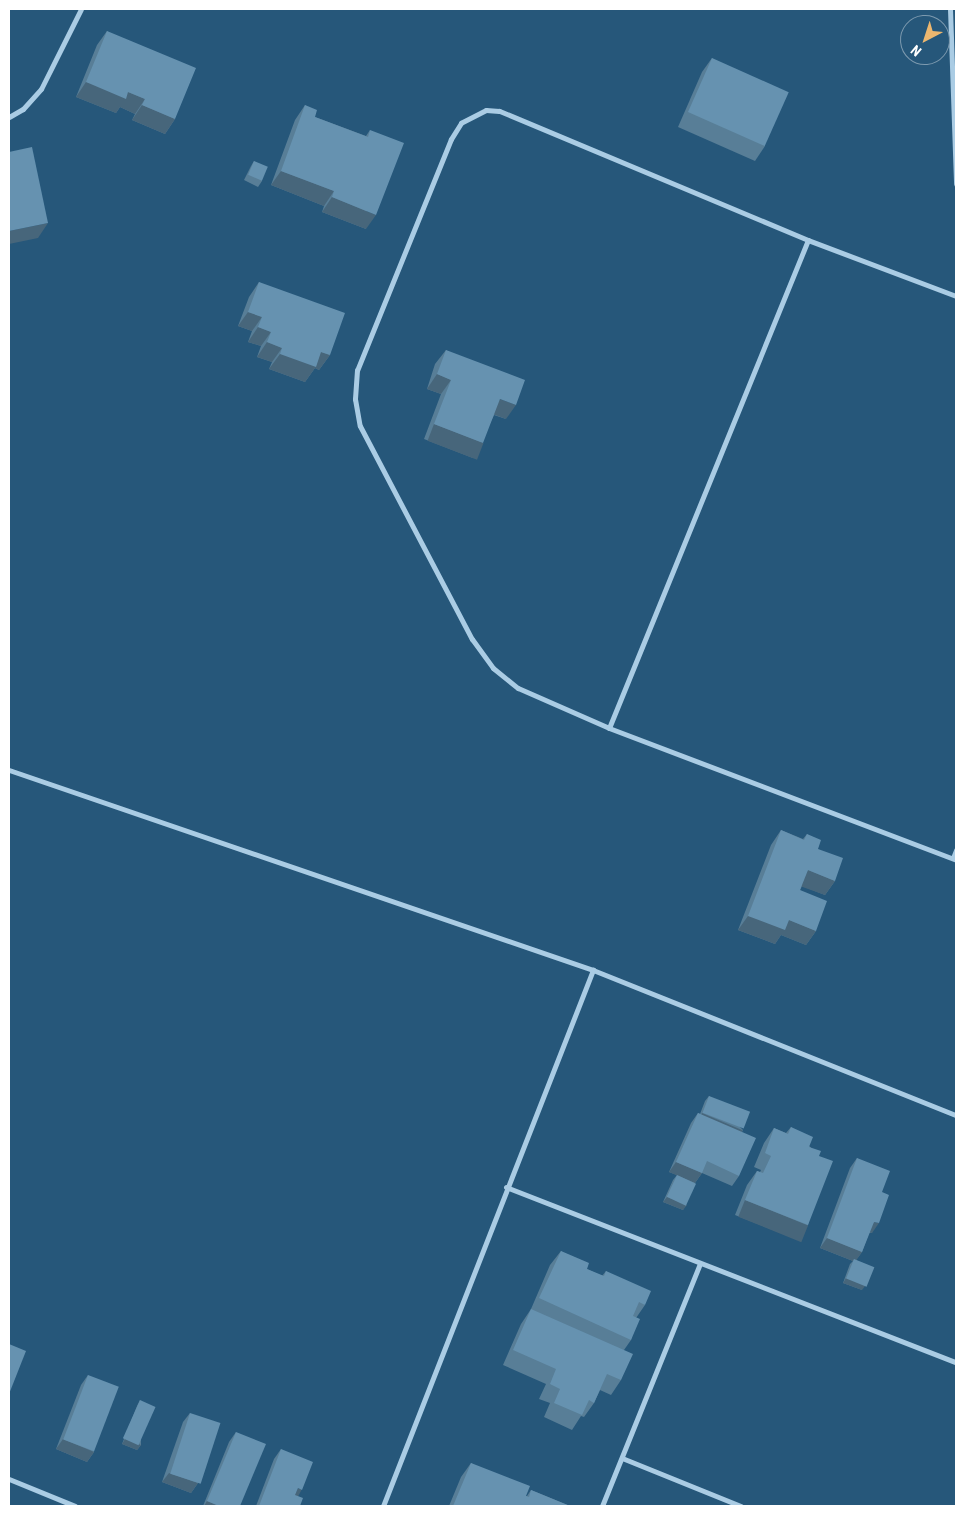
<!DOCTYPE html>
<html>
<head>
<meta charset="utf-8">
<style>
  body { margin:0 }
  #map { position:relative; width:965px; height:1515px; overflow:hidden; background:#26577a; font-family:"Roboto Condensed",sans-serif }
  div>[style] { position:absolute }
  .street>* { height:5px; margin:-2.5px; padding:0 2.5px; transform-origin:2.5px; border-radius:2.5px; background:#aacce4 }
  .wall>* { inset:0; background:#587e97 }
  .shaded-wall>* { inset:0; background:#47667b; transform-origin:0 0 }
  .building>* { inset:0; background:#6692b0; transform-origin:0 0 }
  span { translate:-50% -50%; white-space:nowrap; text-align:center; line-height:1.15; -webkit-text-stroke:5px #26577a; paint-order:stroke }
  .frame { position:absolute; inset:0; border:10px solid #fff; pointer-events:none }
  .north { position:absolute; left:900px; top:15px; width:50px; height:50px; box-sizing:border-box; background:#26577a; border:1px solid #7d9aaf; border-radius:50%; rotate:220deg; font-size:14px; font-weight:700; line-height:20px; text-align:center; color:#fff }
  .north::after { content:''; display:block; margin:auto; width:18px; height:22px; background:#ecb76f; clip-path:polygon(50% 0,100% 100%,50% 72%,0 100%) }
</style>
</head>
<body>
<div id="map">
  <div class="street">
    <i style="left:950px;top:9px;width:175px;rotate:88deg"></i>
    <i style="left:9px;top:117px;width:16px;rotate:-30deg"></i>
    <i style="left:23px;top:109px;width:27px;rotate:-48deg"></i>
    <i style="left:41px;top:89px;width:89px;rotate:-63.4deg"></i>
    <i style="left:956px;top:296px;width:158px;rotate:-159.3deg"></i>
    <i style="left:808px;top:240px;width:335px;rotate:-157.3deg"></i>
    <i style="left:499px;top:111px;width:13px;rotate:-176deg"></i>
    <i style="left:486px;top:110px;width:28px;rotate:153deg"></i>
    <i style="left:461px;top:123px;width:19px;rotate:122deg"></i>
    <i style="left:451px;top:139px;width:249px;rotate:112.1deg"></i>
    <i style="left:357px;top:370px;width:29px;rotate:94deg"></i>
    <i style="left:355px;top:399px;width:27px;rotate:80deg"></i>
    <i style="left:360px;top:426px;width:241px;rotate:62.3deg"></i>
    <i style="left:472px;top:639px;width:36px;rotate:54deg"></i>
    <i style="left:493px;top:668px;width:32px;rotate:39deg"></i>
    <i style="left:518px;top:688px;width:99px;rotate:23.7deg"></i>
    <i style="left:609px;top:728px;width:371px;rotate:20.8deg"></i>
    <i style="left:609px;top:728px;width:527px;rotate:-67.82deg"></i>
    <i style="left:9px;top:770px;width:617px;rotate:18.9deg"></i>
    <i style="left:593px;top:970px;width:391px;rotate:21.8deg"></i>
    <i style="left:953px;top:858px;width:9px;rotate:-69deg"></i>
    <i style="left:506px;top:1187px;width:483px;rotate:21.3deg"></i>
    <i style="left:622px;top:1458px;width:128px;rotate:22deg"></i>
    <i style="left:9px;top:1479px;width:71px;rotate:22.2deg"></i>
    <i style="left:383px;top:1506px;width:576px;rotate:-68.61deg"></i>
    <i style="left:602px;top:1506px;width:261px;rotate:-68deg"></i>
  </div>
  <div class="wall">
    <i style="clip-path:polygon(107px 31px,175px 119px,165px 134px,132px 120px,135px 114px,120px 107px,116px 113px,76px 97px,97px 45px)"></i>
    <i style="clip-path:polygon(712px 58px,765px 146px,755px 161px,678px 127px,702px 72px)"></i>
    <i style="clip-path:polygon(305px 105px,315px 117px,366px 136px,370px 130px,366px 229px,322px 212px,324px 206px,271px 185px,295px 120px)"></i>
    <i style="clip-path:polygon(254px 161px,262px 181px,258px 187px,244px 180px,251px 166px)"></i>
    <i style="clip-path:polygon(259px 282px,330px 355px,319px 370px,315px 368px,305px 382px,269px 369px,272px 362px,257px 357px,261px 346px,248px 342px,252px 331px,238px 326px,249px 297px)"></i>
    <i style="clip-path:polygon(446px 350px,506px 419px,494px 415px,473px 458px,424px 439px,441px 394px,427px 389px,435px 364px)"></i>
    <i style="clip-path:polygon(781px 830px,803px 839px,807px 834px,818px 849px,835px 881px,825px 895px,802px 886px,800px 890px,816px 931px,806px 945px,781px 935px,775px 944px,738px 930px,771px 845px)"></i>
    <i style="clip-path:polygon(709px 1096px,743px 1130px,742px 1132px,739px 1176px,732px 1186px,702px 1173px,695px 1183px,683px 1210px,663px 1202px,673px 1180px,677px 1175px,669px 1172px,691px 1123px,698px 1113px,700px 1114px,705px 1101px)"></i>
    <i style="clip-path:polygon(791px 1127px,819px 1156px,808px 1225px,798px 1240px,735px 1215px,747px 1185px,757px 1171px,760px 1172px,761px 1170px,754px 1167px,764px 1143px,774px 1128px,786px 1133px)"></i>
    <i style="clip-path:polygon(857px 1158px,882px 1192px,872px 1233px,869px 1233px,862px 1252px,856px 1260px,862px 1290px,843px 1283px,850px 1264px,853px 1261px,820px 1248px,850px 1168px)"></i>
    <i style="clip-path:polygon(561px 1251px,587px 1269px,602px 1276px,606px 1271px,645px 1305px,636px 1318px,631px 1340px,624px 1350px,621px 1380px,611px 1395px,600px 1390px,594px 1403px,584px 1417px,581px 1416px,572px 1430px,544px 1417px,550px 1403px,539px 1399px,546px 1384px,503px 1365px,521px 1324px,531px 1309px,550px 1265px)"></i>
    <i style="clip-path:polygon(88px 1375px,94px 1452px,87px 1462px,56px 1449px,81px 1385px)"></i>
    <i style="clip-path:polygon(140px 1400px,141px 1445px,137px 1450px,122px 1444px,137px 1406px)"></i>
    <i style="clip-path:polygon(190px 1413px,198px 1483px,191px 1493px,162px 1482px,183px 1422px)"></i>
    <i style="clip-path:polygon(236px 1432px,240px 1506px,203px 1506px,229px 1442px)"></i>
    <i style="clip-path:polygon(281px 1449px,300px 1506px,256px 1506px,274px 1459px)"></i>
    <i style="clip-path:polygon(471px 1463px,526px 1496px,527px 1496px,531px 1490px,570px 1506px,449px 1506px,461px 1477px)"></i>
  </div>
  <div class="shaded-wall">
    <i style="clip-path:polygon(86px 82px,128px 92px,145px 99px,135px 114px,120px 107px,116px 113px,76px 97px)"></i>
    <i style="clip-path:polygon(142px 105px,175px 119px,165px 134px,132px 120px)"></i>
    <i style="clip-path:polygon(281px 171px,334px 191px,324px 206px,271px 185px)"></i>
    <i style="clip-path:polygon(332px 197px,376px 215px,366px 229px,322px 212px)"></i>
    <i style="clip-path:polygon(48px 223px,38px 238px,9px 244px,9px 231px)"></i>
    <i style="clip-path:polygon(248px 312px,262px 317px,252px 331px,238px 326px)"></i>
    <i style="clip-path:polygon(258px 327px,271px 332px,261px 346px,248px 342px)"></i>
    <i style="clip-path:polygon(267px 342px,282px 348px,272px 362px,257px 357px)"></i>
    <i style="clip-path:polygon(321px 352px,330px 355px,319px 370px,315px 368px,305px 382px,269px 369px,280px 354px)"></i>
    <i style="clip-path:polygon(437px 374px,451px 380px,441px 394px,427px 389px)"></i>
    <i style="clip-path:polygon(500px 399px,516px 405px,506px 419px,490px 413px)"></i>
    <i style="left:434px;top:424px;width:53px;height:18px;rotate:21deg"></i>
    <i style="clip-path:polygon(808px 870px,835px 881px,825px 895px,797px 885px)"></i>
    <i style="clip-path:polygon(748px 916px,789px 920px,816px 931px,806px 945px,781px 935px,775px 944px,738px 930px)"></i>
    <i style="left:702px;top:1113px;width:44px;height:6px;rotate:23deg"></i>
    <i style="clip-path:polygon(676px 1162px,702px 1173px,695px 1183px,669px 1172px)"></i>
    <i style="clip-path:polygon(667px 1197px,687px 1205px,683px 1210px,663px 1202px)"></i>
    <i style="left:745px;top:1200px;width:68px;height:18px;rotate:22deg"></i>
    <i style="clip-path:polygon(874px 1222px,879px 1223px,872px 1233px,867px 1232px)"></i>
    <i style="clip-path:polygon(827px 1238px,862px 1252px,855px 1262px,854px 1259px,853px 1261px,820px 1248px)"></i>
    <i style="clip-path:polygon(846px 1278px,866px 1285px,862px 1290px,843px 1283px)"></i>
    <i style="clip-path:polygon(63px 1439px,94px 1452px,87px 1462px,56px 1449px)"></i>
    <i style="clip-path:polygon(125px 1439px,141px 1445px,137px 1450px,122px 1444px)"></i>
    <i style="clip-path:polygon(169px 1473px,198px 1483px,191px 1493px,162px 1482px)"></i>
    <i style="left:298px;top:1488px;width:4px;height:12px;rotate:27deg"></i>
    <i style="clip-path:polygon(207px 1501px,219px 1506px,204px 1506px)"></i>
  </div>
  <div class="building">
    <i style="clip-path:polygon(107px 31px,196px 68px,175px 119px,142px 105px,145px 99px,128px 92px,126px 99px,86px 82px)"></i>
    <i style="left:712px;top:58px;width:84px;height:59px;rotate:24deg"></i>
    <i style="clip-path:polygon(305px 105px,317px 110px,315px 117px,368px 137px,370px 130px,404px 143px,376px 215px,332px 197px,334px 191px,281px 171px)"></i>
    <i style="clip-path:polygon(32px 147px,48px 223px,9px 231px,9px 152px)"></i>
    <i style="left:254px;top:161px;width:15px;height:15px;rotate:23deg"></i>
    <i style="clip-path:polygon(259px 282px,345px 313px,330px 355px,321px 352px,316px 367px,280px 354px,282px 348px,267px 342px,271px 332px,258px 327px,262px 317px,248px 312px)"></i>
    <i style="clip-path:polygon(446px 350px,525px 380px,516px 405px,500px 399px,483px 443px,434px 424px,451px 380px,437px 374px)"></i>
    <i style="clip-path:polygon(781px 830px,804px 840px,807px 834px,821px 840px,818px 849px,843px 858px,835px 881px,808px 870px,800px 890px,827px 901px,816px 931px,789px 920px,785px 930px,748px 916px)"></i>
    <i style="left:709px;top:1096px;width:44px;height:18px;rotate:21deg"></i>
    <i style="clip-path:polygon(698px 1113px,756px 1138px,739px 1176px,707px 1161px,702px 1173px,676px 1162px)"></i>
    <i style="clip-path:polygon(791px 1127px,813px 1137px,809px 1147px,821px 1151px,819px 1156px,833px 1161px,808px 1225px,745px 1200px,757px 1171px,763px 1173px,771px 1156px,765px 1153px,774px 1128px,788px 1134px)"></i>
    <i style="clip-path:polygon(857px 1158px,890px 1171px,882px 1192px,889px 1195px,879px 1223px,874px 1222px,862px 1252px,827px 1238px)"></i>
    <i style="left:677px;top:1175px;width:21px;height:24px;rotate:25deg"></i>
    <i style="clip-path:polygon(561px 1251px,589px 1263px,587px 1269px,604px 1276px,606px 1271px,651px 1291px,645px 1305px,639px 1302px,633px 1316px,640px 1319px,631px 1340px,539px 1298px)"></i>
    <i style="left:854px;top:1259px;width:22px;height:21px;rotate:22deg"></i>
    <i style="clip-path:polygon(531px 1309px,633px 1354px,621px 1380px,607px 1374px,594px 1403px,589px 1400px,582px 1415px,554px 1403px,560px 1389px,550px 1384px,556px 1369px,513px 1350px)"></i>
    <i style="clip-path:polygon(9px 1344px,26px 1351px,9px 1394px)"></i>
    <i style="left:88px;top:1375px;width:33px;height:69px;rotate:21deg"></i>
    <i style="left:140px;top:1400px;width:17px;height:42px;rotate:24deg"></i>
    <i style="left:190px;top:1413px;width:32px;height:64px;rotate:18deg"></i>
    <i style="clip-path:polygon(236px 1432px,266px 1444px,240px 1506px,219px 1506px,207px 1501px)"></i>
    <i style="clip-path:polygon(281px 1449px,313px 1462px,302px 1490px,298px 1488px,295px 1495px,303px 1498px,300px 1506px,259px 1506px)"></i>
    <i style="clip-path:polygon(471px 1463px,530px 1486px,526px 1496px,529px 1497px,531px 1490px,570px 1506px,453px 1506px)"></i>
  </div>
  <div class="frame"></div>
  <div class="north">N</div>
</div>
</body>
</html>
